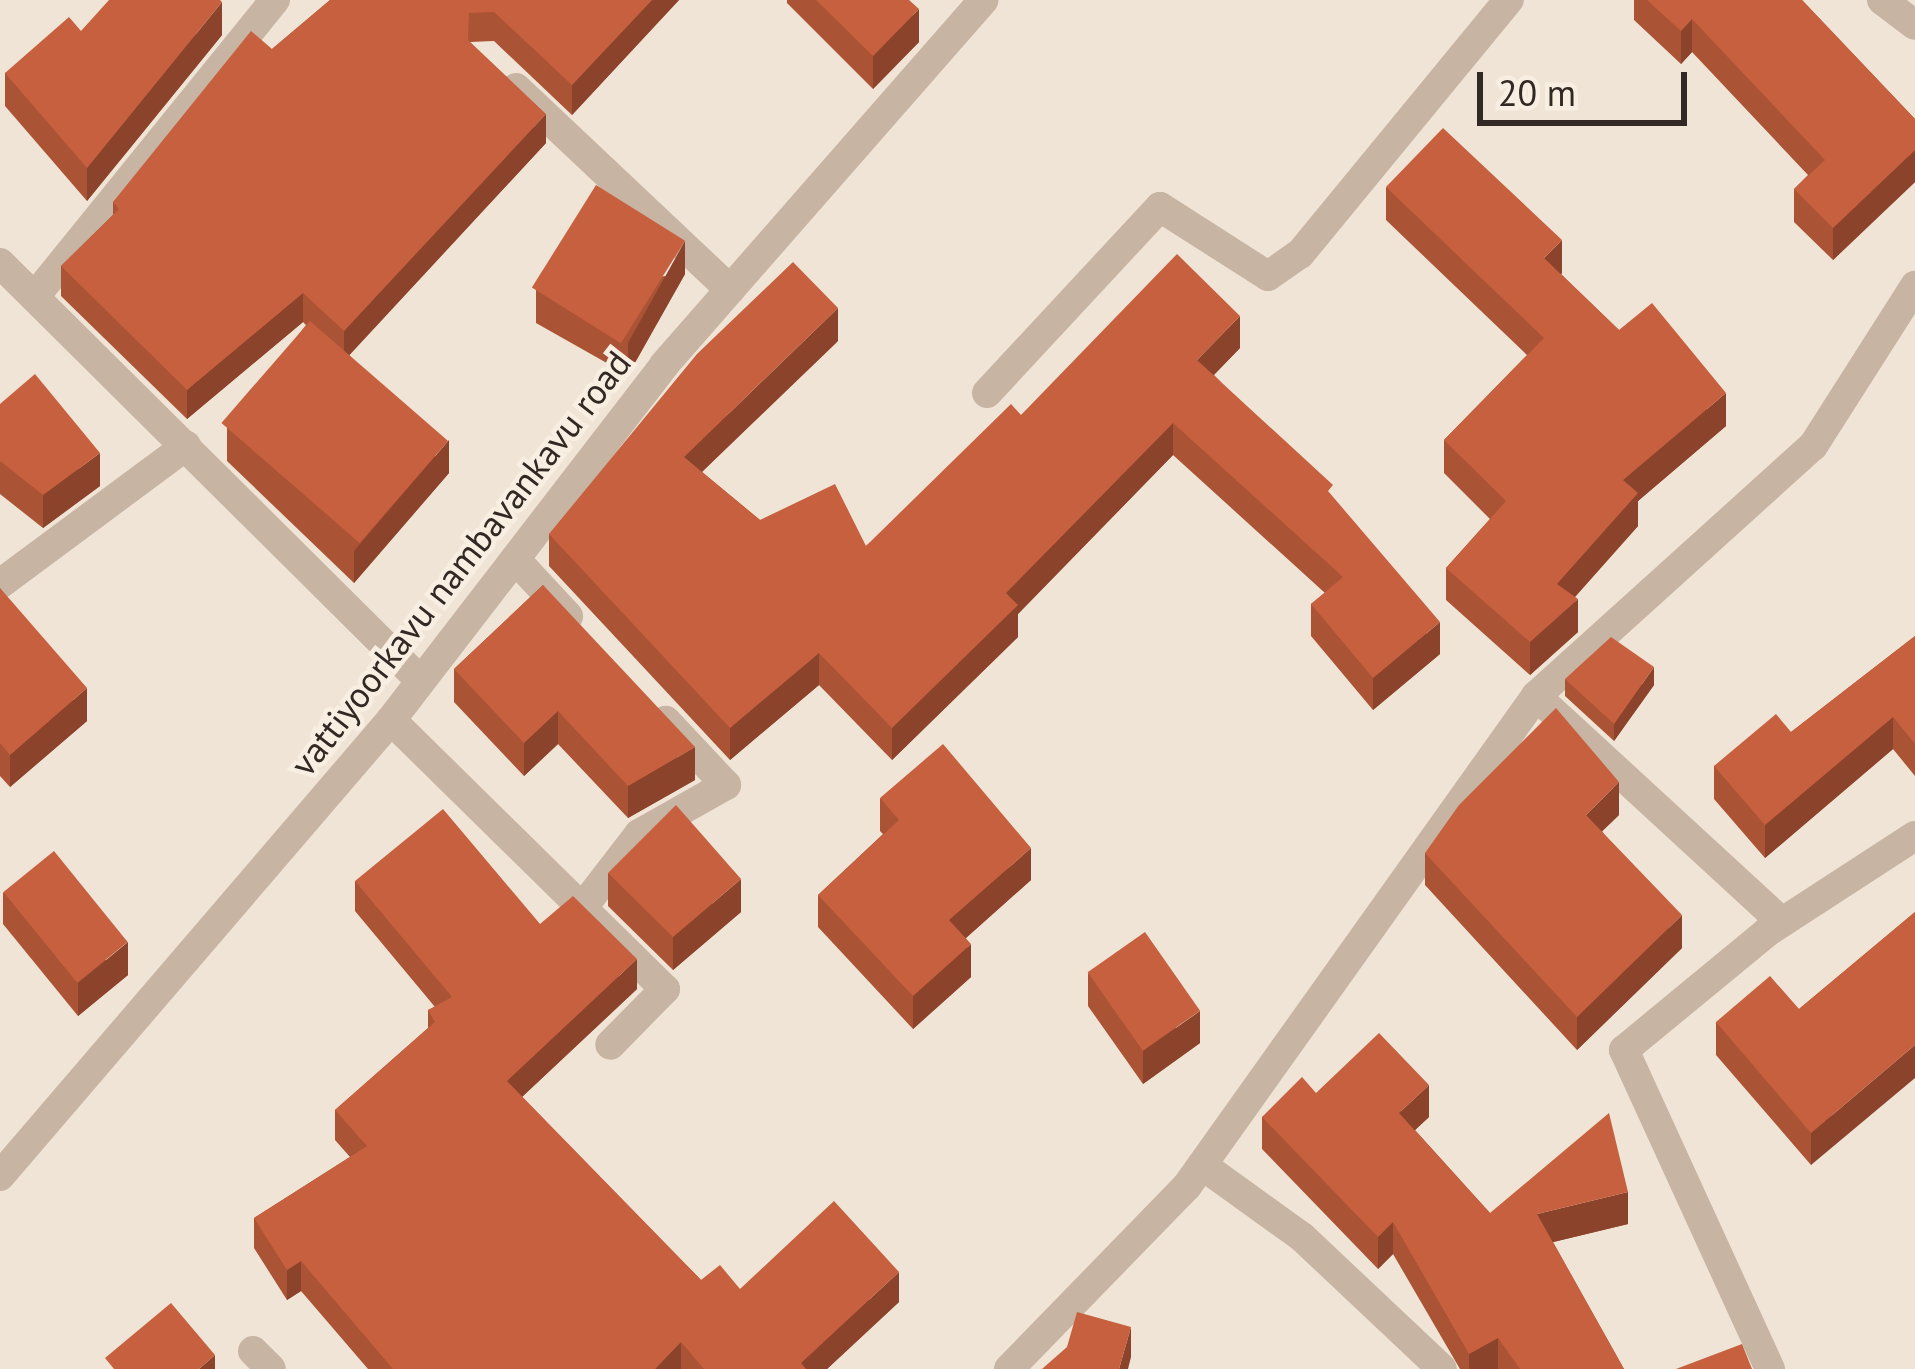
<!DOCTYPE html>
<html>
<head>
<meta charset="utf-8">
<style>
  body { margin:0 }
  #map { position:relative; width:1915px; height:1369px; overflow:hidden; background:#f0e4d6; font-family:"PT Sans",sans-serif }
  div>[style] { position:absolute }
  .minor>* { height:30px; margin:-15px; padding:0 15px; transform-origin:15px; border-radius:15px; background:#c8b4a2 }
  .wall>* { inset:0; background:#aa5335 }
  .shaded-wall>* { inset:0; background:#8b432b }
  .building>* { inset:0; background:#c6603e; transform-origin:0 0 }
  span { translate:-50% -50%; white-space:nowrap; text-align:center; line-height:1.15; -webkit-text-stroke:9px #f8eee1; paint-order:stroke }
  .street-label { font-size:36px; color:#322924 }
  .scale { position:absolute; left:1477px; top:72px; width:210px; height:54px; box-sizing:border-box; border:6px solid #322924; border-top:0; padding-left:15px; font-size:36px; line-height:42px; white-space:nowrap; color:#322924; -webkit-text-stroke:9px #f8eee1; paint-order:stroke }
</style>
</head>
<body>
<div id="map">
  <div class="minor">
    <i style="left:1882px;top:0;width:41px;rotate:37.1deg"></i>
    <i style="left:516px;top:88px;width:294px;rotate:43.3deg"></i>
    <i style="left:0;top:263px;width:593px;rotate:44.8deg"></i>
    <i style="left:36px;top:295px;width:380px;rotate:-51deg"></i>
    <i style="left:987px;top:393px;width:254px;rotate:-47.1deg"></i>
    <i style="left:1160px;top:207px;width:128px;rotate:32.6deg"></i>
    <i style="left:1268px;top:276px;width:39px;rotate:-35deg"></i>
    <i style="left:1300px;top:254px;width:329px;rotate:-50.6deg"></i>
    <i style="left:515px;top:559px;width:78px;rotate:47.1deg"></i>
    <i style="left:0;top:584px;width:232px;rotate:-36.6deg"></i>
    <i style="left:1549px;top:708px;width:316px;rotate:42.6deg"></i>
    <i style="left:391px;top:720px;width:384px;rotate:44.5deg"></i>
    <i style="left:665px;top:989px;width:78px;rotate:134.5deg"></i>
    <i style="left:583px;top:907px;width:92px;rotate:-52.5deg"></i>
    <i style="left:639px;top:834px;width:100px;rotate:-29.4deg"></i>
    <i style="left:726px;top:785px;width:88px;rotate:-133.2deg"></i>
    <i style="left:1202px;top:1165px;width:123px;rotate:35.8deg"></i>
    <i style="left:1302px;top:1237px;width:192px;rotate:43.3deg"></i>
    <i style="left:0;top:1176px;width:601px;rotate:-49.39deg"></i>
    <i style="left:391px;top:720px;width:448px;rotate:-52.4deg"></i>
    <i style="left:664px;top:365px;width:485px;rotate:-48.8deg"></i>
    <i style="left:253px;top:1351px;width:25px;rotate:45deg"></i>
    <i style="left:1009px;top:1369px;width:255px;rotate:-45.8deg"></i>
    <i style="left:1187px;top:1186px;width:602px;rotate:-54.54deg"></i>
    <i style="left:1536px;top:696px;width:373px;rotate:-42.1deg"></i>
    <i style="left:1813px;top:446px;width:190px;rotate:-57.5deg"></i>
    <i style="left:1770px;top:1369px;width:351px;rotate:-114.6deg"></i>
    <i style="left:1624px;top:1050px;width:185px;rotate:-39.5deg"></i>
    <i style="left:1767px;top:932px;width:176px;rotate:-33deg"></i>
  </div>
  <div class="wall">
    <i style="clip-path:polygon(330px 0,679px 0,572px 115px,494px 41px,470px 42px,546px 143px,349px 355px,449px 473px,354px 583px,227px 461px,227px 428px,306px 325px,303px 322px,187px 419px,61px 296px,61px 266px,113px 215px,113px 202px,272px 49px)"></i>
    <i style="clip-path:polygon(787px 0,909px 0,919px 42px,873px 89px,787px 3px)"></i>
    <i style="clip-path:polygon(1634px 0,1802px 0,1915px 119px,1915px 182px,1833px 260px,1794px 222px,1794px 189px,1808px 175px,1692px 52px,1681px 64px,1634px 20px)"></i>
    <i style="clip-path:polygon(81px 31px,222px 35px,87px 201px,5px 106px,5px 73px)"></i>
    <i style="clip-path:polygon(1386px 187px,1562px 273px,1561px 274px,1619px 330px,1726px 426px,1638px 501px,1638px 526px,1575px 597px,1578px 632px,1530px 675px,1446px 600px,1446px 568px,1490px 519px,1444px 473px,1444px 440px,1527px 355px,1386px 220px)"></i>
    <i style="clip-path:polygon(685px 274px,628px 375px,536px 323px,536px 290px)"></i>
    <i style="clip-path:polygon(838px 341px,702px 472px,760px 520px,866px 546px,1021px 415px,1240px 348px,1214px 375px,1333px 498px,1440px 654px,1373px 710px,1311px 636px,1311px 604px,1325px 593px,1173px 455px,1018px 614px,1018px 637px,892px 760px,819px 685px,730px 760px,549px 566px,549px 534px)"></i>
    <i style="clip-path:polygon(0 404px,100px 486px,43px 528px,0 494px)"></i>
    <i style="clip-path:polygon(543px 585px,695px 780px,628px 818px,558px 744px,524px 776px,454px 702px,454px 669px)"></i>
    <i style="clip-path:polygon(0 588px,87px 721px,10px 787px,0 776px)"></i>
    <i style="clip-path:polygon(1915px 636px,1915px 776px,1893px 749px,1765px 858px,1714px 799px,1714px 766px,1791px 732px)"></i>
    <i style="clip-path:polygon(1565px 679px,1654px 685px,1614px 741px,1565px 696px)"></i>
    <i style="clip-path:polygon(880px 798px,1031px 880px,966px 938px,971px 977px,913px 1029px,818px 927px,818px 895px,883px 834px,880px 831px)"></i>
    <i style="clip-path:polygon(1619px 815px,1602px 831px,1682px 948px,1577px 1050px,1425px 885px,1425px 853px)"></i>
    <i style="clip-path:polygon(608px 873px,741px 912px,673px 970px,608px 906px)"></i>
    <i style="clip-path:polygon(355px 881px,540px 924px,637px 989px,522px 1097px,701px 1280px,740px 1289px,899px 1302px,827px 1369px,368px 1369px,301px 1291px,287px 1300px,254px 1248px,254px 1218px,350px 1157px,335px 1140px,335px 1110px,428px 1028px,428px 1010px,435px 1007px,355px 911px)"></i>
    <i style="clip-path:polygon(3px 892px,128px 975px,78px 1016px,3px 924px)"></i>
    <i style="clip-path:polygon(1915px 912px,1811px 1165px,1716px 1055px,1716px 1022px,1799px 1009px)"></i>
    <i style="clip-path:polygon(1088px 973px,1200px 1043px,1143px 1084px,1088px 1006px)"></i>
    <i style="clip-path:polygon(1316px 1093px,1429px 1117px,1415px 1130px,1490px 1213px,1628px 1224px,1553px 1242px,1624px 1369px,1460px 1369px,1393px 1254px,1378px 1269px,1262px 1149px,1262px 1117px)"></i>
  </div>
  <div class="shaded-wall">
    <i style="clip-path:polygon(652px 0,679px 0,572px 115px,572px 85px)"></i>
    <i style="clip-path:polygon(222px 2px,222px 35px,87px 201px,87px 168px)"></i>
    <i style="clip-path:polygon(919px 9px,919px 42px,873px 89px,873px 56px)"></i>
    <i style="clip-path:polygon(1692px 19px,1692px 52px,1681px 64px,1681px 31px)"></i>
    <i style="clip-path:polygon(546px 114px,546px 143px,344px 361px,344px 331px)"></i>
    <i style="clip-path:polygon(1915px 150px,1915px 182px,1833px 260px,1833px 228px)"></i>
    <i style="clip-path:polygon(1562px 240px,1562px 273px,1544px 291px,1544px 258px)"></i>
    <i style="clip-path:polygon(685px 241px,685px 274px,628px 375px,628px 343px)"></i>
    <i style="clip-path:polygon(303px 293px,303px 322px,187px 419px,187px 390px)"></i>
    <i style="clip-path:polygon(838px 308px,838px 341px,684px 489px,684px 457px)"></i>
    <i style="clip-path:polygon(1240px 316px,1240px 348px,1197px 392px,1197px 360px)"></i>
    <i style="clip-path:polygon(1726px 393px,1726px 426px,1638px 501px,1638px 526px,1557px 617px,1557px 584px,1623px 480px)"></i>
    <i style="clip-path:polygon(1173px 423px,1173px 455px,1018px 614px,1018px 637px,892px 760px,892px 728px,1006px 593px)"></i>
    <i style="clip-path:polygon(449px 440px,449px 473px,354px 583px,354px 551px)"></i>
    <i style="clip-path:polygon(100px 453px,100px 486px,43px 528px,43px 495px)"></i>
    <i style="clip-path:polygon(1578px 599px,1578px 632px,1530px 675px,1530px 642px)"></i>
    <i style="clip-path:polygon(1440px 622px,1440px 654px,1373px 710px,1373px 678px)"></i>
    <i style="clip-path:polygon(819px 653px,819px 685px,730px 760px,730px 728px)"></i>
    <i style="clip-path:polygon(1654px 667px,1654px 685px,1614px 741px,1614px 724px)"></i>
    <i style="clip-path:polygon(87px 688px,87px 721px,10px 787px,10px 755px)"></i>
    <i style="clip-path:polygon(558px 711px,558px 744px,524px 776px,524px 743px)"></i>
    <i style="clip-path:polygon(1893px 717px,1893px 749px,1765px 858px,1765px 825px)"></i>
    <i style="clip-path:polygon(695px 747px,695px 780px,628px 818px,628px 786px)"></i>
    <i style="clip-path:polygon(1619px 782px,1619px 815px,1586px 847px,1586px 815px)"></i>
    <i style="clip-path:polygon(1031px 848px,1031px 880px,949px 953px,949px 920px)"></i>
    <i style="clip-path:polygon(741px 879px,741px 912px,673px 970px,673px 937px)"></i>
    <i style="clip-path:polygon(1682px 915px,1682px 948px,1577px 1050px,1577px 1017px)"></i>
    <i style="clip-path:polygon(128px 942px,128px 975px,78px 1016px,78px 983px)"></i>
    <i style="clip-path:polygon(971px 944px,971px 977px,913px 1029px,913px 996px)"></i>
    <i style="clip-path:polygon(637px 959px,637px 989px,507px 1111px,507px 1081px)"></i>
    <i style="clip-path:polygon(1200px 1011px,1200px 1043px,1143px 1084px,1143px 1051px)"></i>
    <i style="clip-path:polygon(1915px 1045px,1915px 1078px,1811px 1165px,1811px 1133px)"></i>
    <i style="clip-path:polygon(1429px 1085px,1429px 1117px,1399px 1145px,1399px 1113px)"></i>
    <i style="clip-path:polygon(1628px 1192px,1628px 1224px,1537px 1246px,1537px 1214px)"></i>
    <i style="clip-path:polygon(1393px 1222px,1393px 1254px,1378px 1269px,1378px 1237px)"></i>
    <i style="clip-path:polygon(301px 1261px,301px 1291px,287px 1300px,287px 1270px)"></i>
    <i style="clip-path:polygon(899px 1272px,899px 1302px,827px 1369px,801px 1369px,801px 1363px)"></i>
    <i style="clip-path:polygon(1131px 1327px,1131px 1357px,1128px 1369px,1119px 1369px)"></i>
    <i style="clip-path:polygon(1498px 1338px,1498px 1369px,1469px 1369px,1469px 1354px)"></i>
    <i style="clip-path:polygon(681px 1342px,681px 1369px,655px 1369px)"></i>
    <i style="clip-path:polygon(215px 1355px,215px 1369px,199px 1369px)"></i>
  </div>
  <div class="building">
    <i style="clip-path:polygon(109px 0,220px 0,222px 2px,87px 168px,5px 73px,69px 17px,81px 31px)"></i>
    <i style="clip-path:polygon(330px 0,652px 0,572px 85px,494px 12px,469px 13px,468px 40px,546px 114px,344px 331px,303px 293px,187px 390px,61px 266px,119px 209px,113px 202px,251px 31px,272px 49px)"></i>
    <i style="clip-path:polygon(816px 0,909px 0,919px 9px,873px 56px)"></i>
    <i style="clip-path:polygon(1647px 0,1802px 0,1915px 119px,1915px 150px,1833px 228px,1794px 189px,1825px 160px,1692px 19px,1681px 31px)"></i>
    <i style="clip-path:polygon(1443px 128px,1562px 240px,1544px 258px,1619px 330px,1652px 303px,1726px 393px,1623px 480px,1638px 493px,1557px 584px,1578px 599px,1530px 642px,1446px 568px,1506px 501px,1444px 440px,1544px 338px,1386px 187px)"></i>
    <i style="left:596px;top:185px;width:105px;height:121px;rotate:32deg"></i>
    <i style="clip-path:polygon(1177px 254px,1240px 316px,1197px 360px,1333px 485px,1328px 491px,1440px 622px,1373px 678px,1311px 604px,1343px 577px,1173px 423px,1006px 593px,1018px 605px,892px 728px,819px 653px,730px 728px,549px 534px,697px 354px,793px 262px,838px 308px,684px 457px,760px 520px,835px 484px,866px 546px,1011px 404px,1021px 415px)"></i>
    <i style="left:310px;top:321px;width:183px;height:135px;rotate:41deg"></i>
    <i style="clip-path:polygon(35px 374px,100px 453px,43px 495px,0 461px,0 404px)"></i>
    <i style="clip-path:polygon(543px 585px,695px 747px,628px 786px,558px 711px,524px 743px,454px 669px)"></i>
    <i style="clip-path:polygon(0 588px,87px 688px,10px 755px,0 743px)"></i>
    <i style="clip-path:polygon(1915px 636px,1915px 744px,1893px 717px,1765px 825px,1714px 766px,1776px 714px,1791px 732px)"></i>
    <i style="clip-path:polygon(1611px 637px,1654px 667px,1614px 724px,1565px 679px)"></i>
    <i style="clip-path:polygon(1556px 708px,1619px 782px,1586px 815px,1682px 915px,1577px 1017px,1425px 853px,1459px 805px)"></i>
    <i style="clip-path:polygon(943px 744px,1031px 848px,949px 920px,971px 944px,913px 996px,818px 895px,899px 820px,880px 798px)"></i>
    <i style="clip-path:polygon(676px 805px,741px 879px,673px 937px,608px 873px)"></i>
    <i style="clip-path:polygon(443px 809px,540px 924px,573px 896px,637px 959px,507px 1081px,701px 1280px,720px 1265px,740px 1289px,834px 1201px,899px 1272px,801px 1363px,806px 1369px,704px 1369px,681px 1342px,655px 1369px,393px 1369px,301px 1261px,287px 1270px,254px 1218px,367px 1146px,335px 1110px,435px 1022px,428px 1010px,452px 997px,355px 881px)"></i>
    <i style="left:54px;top:851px;width:117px;height:65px;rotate:51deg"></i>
    <i style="clip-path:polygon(1915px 912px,1915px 1045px,1811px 1133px,1716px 1022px,1770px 976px,1799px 1009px)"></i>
    <i style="left:1145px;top:932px;width:96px;height:70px;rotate:55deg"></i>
    <i style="clip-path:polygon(1379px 1033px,1429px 1085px,1399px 1113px,1490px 1213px,1609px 1113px,1628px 1192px,1537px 1214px,1624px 1369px,1520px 1369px,1498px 1338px,1469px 1354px,1393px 1222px,1378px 1237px,1262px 1117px,1302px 1077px,1316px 1093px)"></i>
    <i style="clip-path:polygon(171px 1303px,215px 1355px,199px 1369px,114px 1369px,105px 1358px)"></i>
    <i style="clip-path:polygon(1077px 1312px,1131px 1327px,1119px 1369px,1042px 1369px,1067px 1347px)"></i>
    <i style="clip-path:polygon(1742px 1344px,1752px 1369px,1676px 1369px)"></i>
  </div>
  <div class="street-label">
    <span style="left:460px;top:563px;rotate:-52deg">vattiyoorkavu nambavankavu road</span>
  </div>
  <div class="scale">20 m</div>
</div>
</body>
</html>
